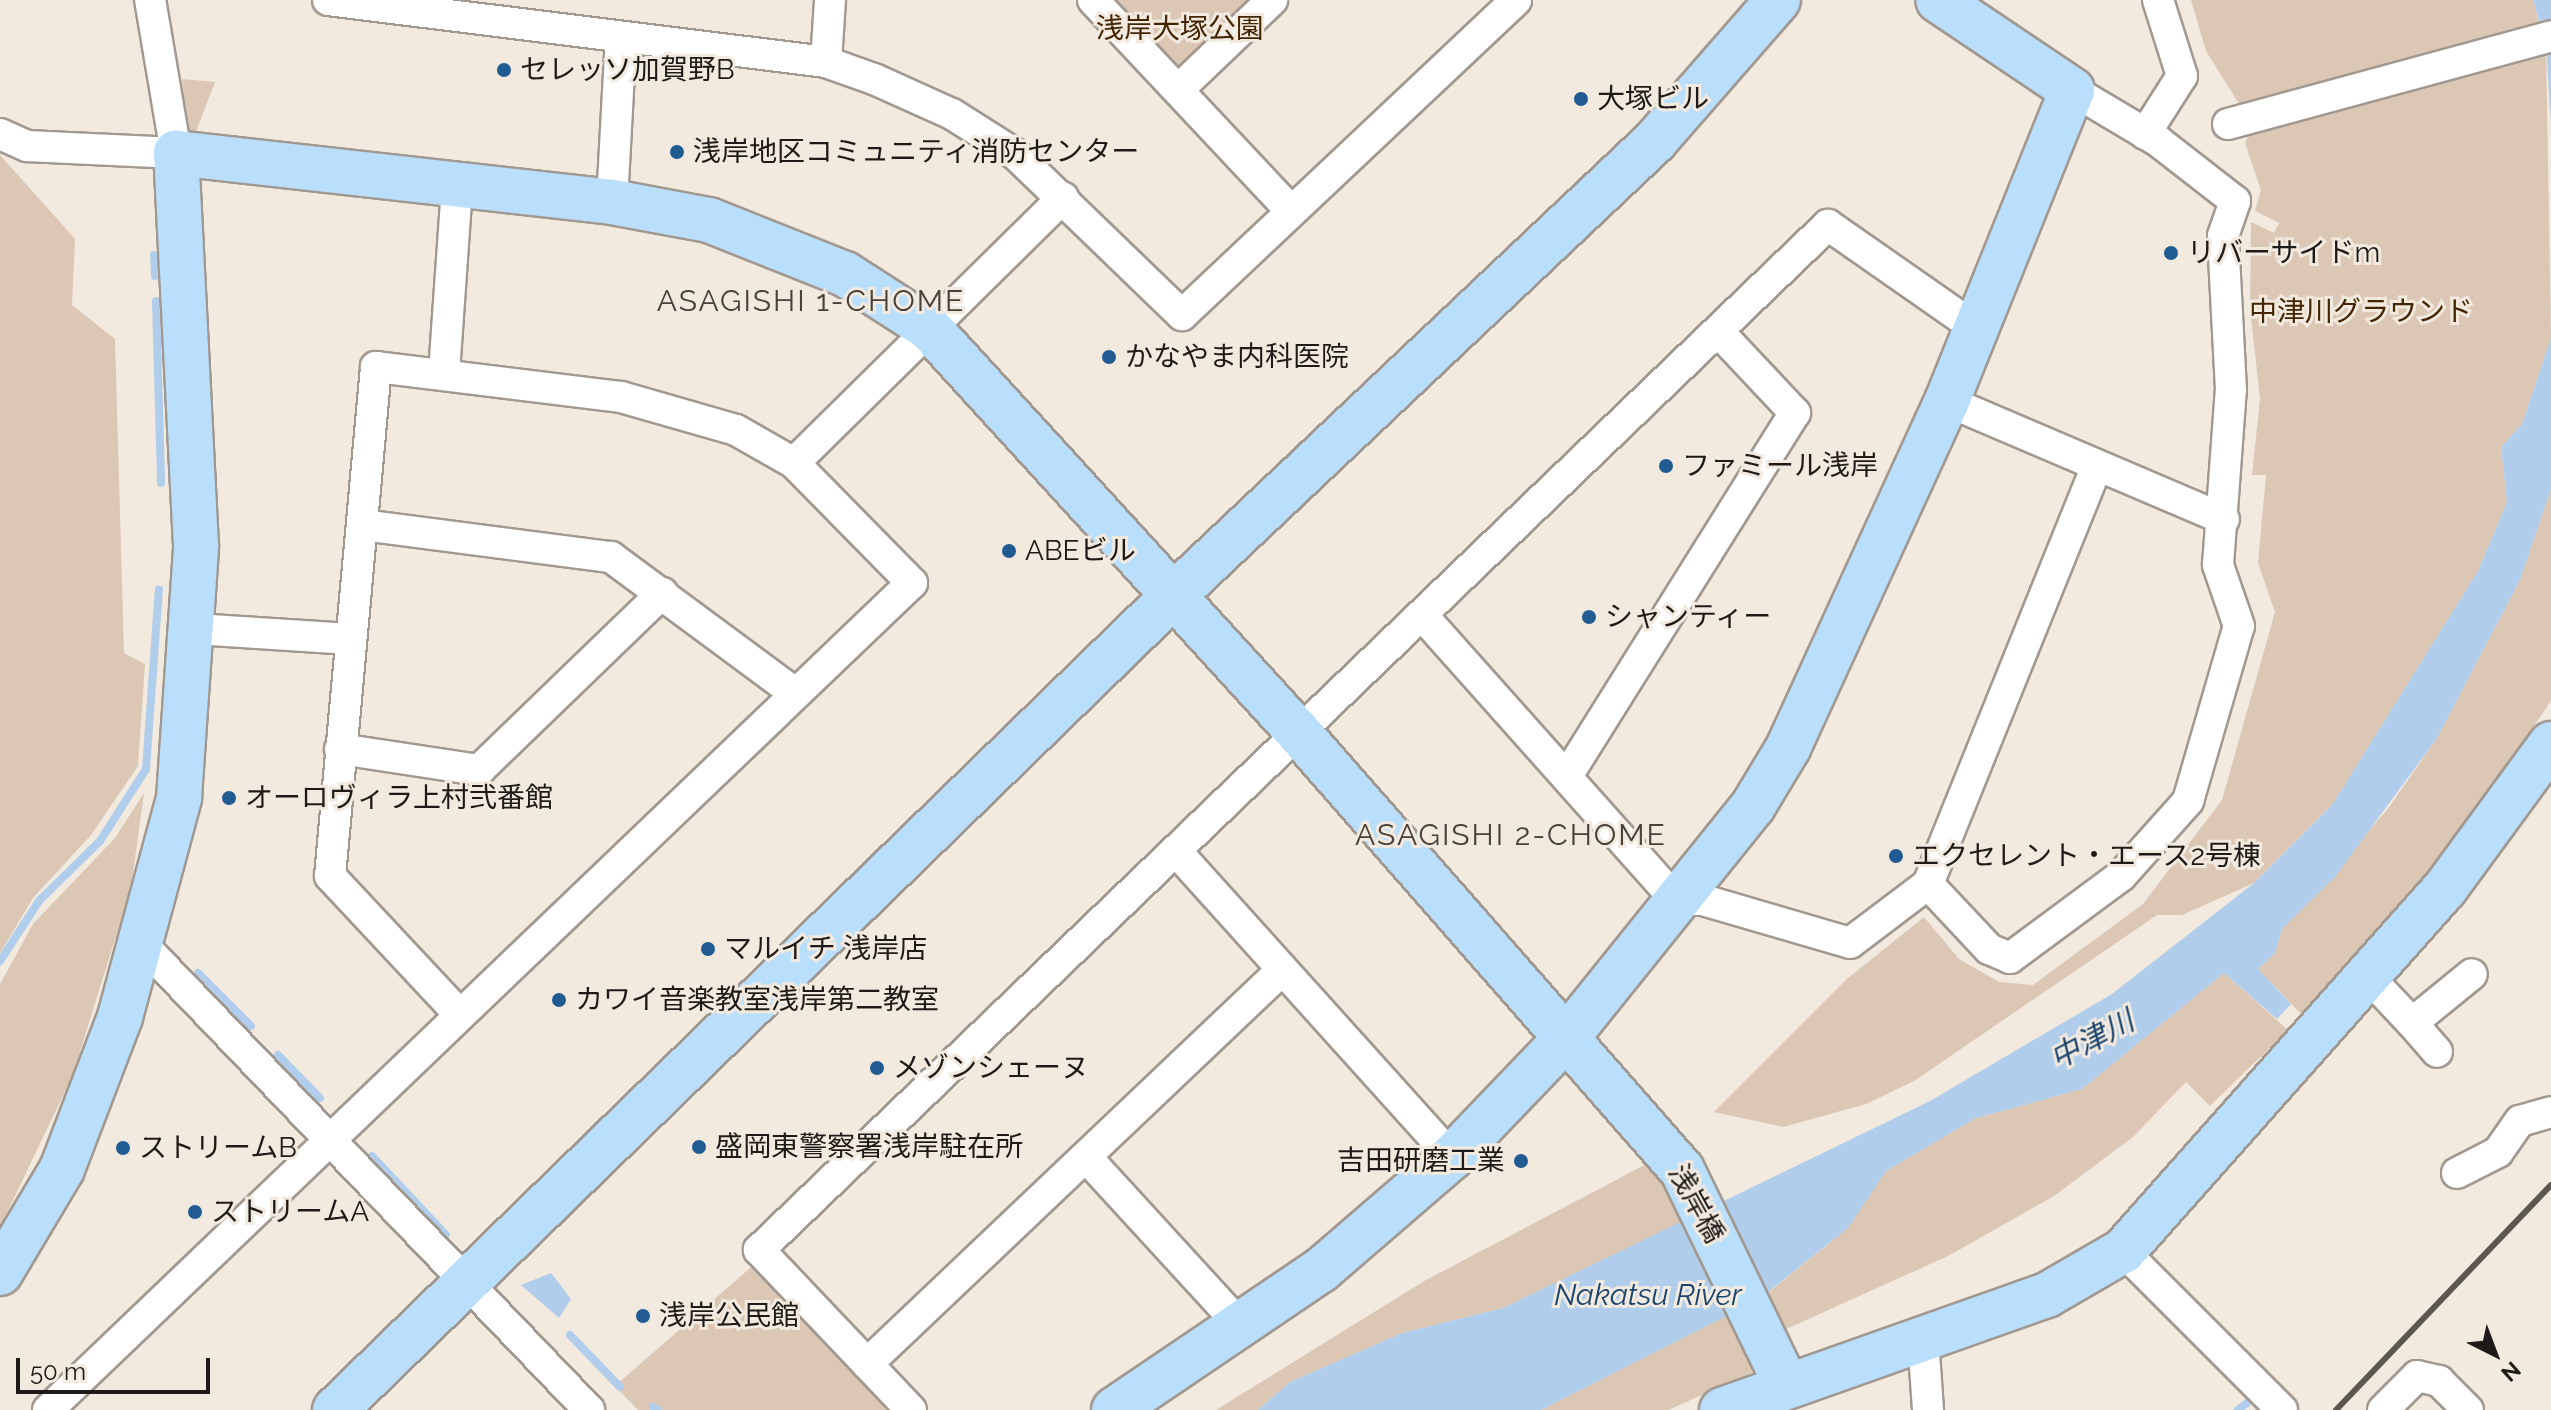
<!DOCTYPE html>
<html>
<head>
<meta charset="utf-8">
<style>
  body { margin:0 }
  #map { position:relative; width:2551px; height:1410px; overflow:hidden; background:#f2e9df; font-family:Raleway,"Noto Sans JP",sans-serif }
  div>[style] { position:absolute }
  .green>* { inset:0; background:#dbc7b4 }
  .water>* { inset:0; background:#b0cdec }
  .stream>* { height:8px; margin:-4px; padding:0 4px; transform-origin:4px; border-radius:4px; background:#b0cdec }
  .roads { filter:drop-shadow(2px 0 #a19890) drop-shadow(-2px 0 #a19890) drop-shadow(0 2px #a19890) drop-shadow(0 -2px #a19890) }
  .street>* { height:30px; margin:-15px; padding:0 15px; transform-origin:15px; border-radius:15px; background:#fff }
  .secondary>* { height:44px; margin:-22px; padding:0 22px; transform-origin:22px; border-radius:22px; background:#b9dffd }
  .rail>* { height:6px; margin:-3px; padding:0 3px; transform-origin:3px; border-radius:3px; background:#5d5752 }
  .dots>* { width:22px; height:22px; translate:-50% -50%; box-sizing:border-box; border:4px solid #f2e9df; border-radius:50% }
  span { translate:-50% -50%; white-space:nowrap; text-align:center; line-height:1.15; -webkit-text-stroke:6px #f2e9df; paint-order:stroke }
  .park-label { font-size:28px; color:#432500 }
  .poi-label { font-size:28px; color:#1e1a17 }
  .left { translate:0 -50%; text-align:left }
  .right { translate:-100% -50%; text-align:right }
  .street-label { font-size:28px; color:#1e1a17 }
  .neighbourhood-label { font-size:30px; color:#484139; letter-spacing:2px }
  .water-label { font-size:30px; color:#1a446d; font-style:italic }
  .north { position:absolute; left:2455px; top:1314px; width:80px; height:80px; -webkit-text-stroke:6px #f2e9df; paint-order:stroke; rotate:138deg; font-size:22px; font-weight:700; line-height:32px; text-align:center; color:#1e1a17 }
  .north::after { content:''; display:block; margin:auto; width:28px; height:36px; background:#1e1a17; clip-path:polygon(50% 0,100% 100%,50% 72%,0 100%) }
  .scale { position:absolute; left:16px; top:1358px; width:194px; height:36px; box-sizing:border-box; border:4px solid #1e1a17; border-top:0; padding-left:10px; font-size:24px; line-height:28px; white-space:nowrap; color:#1e1a17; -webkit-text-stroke:6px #f2e9df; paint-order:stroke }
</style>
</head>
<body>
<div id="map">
  <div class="green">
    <i style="clip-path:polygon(1113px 0,1254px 0,1189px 63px,1174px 65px)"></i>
    <i style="clip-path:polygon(2191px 0,2533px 0,2541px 31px,2243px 110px,2206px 51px)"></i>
    <i style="clip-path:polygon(2546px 46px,2551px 338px,2522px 424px,2501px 447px,2507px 502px,2478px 571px,2332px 805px,2254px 883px,2182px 915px,2157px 915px,1914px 1081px,1866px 1104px,1783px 1127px,1714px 1112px,1847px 979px,1924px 917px,1959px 959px,1999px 982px,2033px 985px,2143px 904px,2222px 800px,2275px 612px,2258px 563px,2266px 475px,2252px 475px,2260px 399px,2250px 308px,2251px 222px,2274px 233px,2279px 223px,2255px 211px,2261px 190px,2245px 143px,2251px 131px,2316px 116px,2329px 104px)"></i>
    <i style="clip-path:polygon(182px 79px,215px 82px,195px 134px,186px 131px)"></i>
    <i style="clip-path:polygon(0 155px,75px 239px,72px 305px,115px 339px,124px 653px,145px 664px,138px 766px,91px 835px,33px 898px,0 953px)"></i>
    <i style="clip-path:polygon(2551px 489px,2551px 701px,2435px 868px,2302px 1015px,2258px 969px,2275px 953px,2282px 929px,2387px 810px,2437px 738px,2520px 580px)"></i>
    <i style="clip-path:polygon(144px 793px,131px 888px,72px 1077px,0 1227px,0 984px,33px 924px,115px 838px)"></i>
    <i style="clip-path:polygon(2224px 973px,2288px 1030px,2210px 1106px,2186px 1082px,2133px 1137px,2054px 1196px,1948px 1256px,1773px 1335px,1759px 1300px,1832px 1241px,1886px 1171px,1976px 1118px,2082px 1089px)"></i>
    <i style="clip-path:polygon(1656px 1159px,1694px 1218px,1503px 1308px,1402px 1333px,1290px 1382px,1258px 1410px,1216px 1410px,1426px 1280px)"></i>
    <i style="clip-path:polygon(757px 1262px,896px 1410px,638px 1410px,615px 1386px)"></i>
    <i style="clip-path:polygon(1739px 1308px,1756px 1363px,1751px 1373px,1668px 1410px,1541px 1410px)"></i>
  </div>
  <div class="water">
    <i style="clip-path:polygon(2533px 0,2551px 0,2551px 124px,2546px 46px)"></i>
    <i style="clip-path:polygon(2551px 338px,2551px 489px,2520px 580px,2437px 738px,2335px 877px,2282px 929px,2275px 953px,2258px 969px,2291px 1004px,2277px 1019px,2224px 973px,2082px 1089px,1976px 1118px,1886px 1171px,1848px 1228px,1758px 1300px,1541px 1410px,1258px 1410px,1290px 1382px,1402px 1333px,1503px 1308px,1930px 1101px,2112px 994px,2254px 883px,2332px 805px,2478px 571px,2507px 502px,2501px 447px,2522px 424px)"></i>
    <i style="clip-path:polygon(551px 1273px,571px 1299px,559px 1318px,521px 1285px)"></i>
  </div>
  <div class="stream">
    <i style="left:154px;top:255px;width:21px;rotate:87deg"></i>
    <i style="left:156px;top:301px;width:182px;rotate:88.4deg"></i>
    <i style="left:0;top:961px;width:72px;rotate:-57deg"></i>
    <i style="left:39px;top:901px;width:86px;rotate:-44.5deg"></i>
    <i style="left:100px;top:841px;width:85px;rotate:-57.4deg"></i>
    <i style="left:146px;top:769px;width:180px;rotate:-85.9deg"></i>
    <i style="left:198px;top:973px;width:75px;rotate:45deg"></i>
    <i style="left:278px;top:1055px;width:60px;rotate:45.7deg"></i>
    <i style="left:372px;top:1156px;width:108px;rotate:46.9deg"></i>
    <i style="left:570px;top:1335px;width:72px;rotate:46.1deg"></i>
    <i style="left:653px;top:1407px;width:6px;rotate:31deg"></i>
    <i style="left:2238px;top:1410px;width:11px;rotate:-38deg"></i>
  </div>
  <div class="roads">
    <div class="street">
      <i style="left:328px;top:0;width:502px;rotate:7.1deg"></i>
      <i style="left:826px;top:62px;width:51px;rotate:19.5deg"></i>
      <i style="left:874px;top:79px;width:85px;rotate:24.2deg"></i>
      <i style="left:952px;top:114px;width:75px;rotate:32.4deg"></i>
      <i style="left:1015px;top:154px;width:232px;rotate:44deg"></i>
      <i style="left:1182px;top:315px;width:459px;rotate:-43.3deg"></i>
      <i style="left:1093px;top:0;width:288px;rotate:46.8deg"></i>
      <i style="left:826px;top:62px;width:62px;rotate:-86.3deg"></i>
      <i style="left:1179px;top:89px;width:129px;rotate:-43.7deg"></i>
      <i style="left:2228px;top:124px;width:335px;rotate:-15.2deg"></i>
      <i style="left:0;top:134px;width:30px;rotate:24deg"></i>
      <i style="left:27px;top:146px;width:149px;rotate:2.7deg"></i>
      <i style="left:176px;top:153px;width:155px;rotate:-99.6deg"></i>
      <i style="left:2145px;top:134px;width:69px;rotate:-57.5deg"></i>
      <i style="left:2182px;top:76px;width:80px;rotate:-107.5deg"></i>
      <i style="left:612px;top:202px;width:164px;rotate:-86.9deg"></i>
      <i style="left:444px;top:373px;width:188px;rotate:-86deg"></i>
      <i style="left:1947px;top:401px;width:301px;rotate:23.1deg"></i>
      <i style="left:794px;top:463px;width:378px;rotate:-44.6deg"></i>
      <i style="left:363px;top:525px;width:250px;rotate:7.4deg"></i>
      <i style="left:611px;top:557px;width:229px;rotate:36.5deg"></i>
      <i style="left:1422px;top:615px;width:382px;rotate:48.3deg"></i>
      <i style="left:1676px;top:900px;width:27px"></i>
      <i style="left:1703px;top:900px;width:153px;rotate:16.3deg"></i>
      <i style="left:1850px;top:943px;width:98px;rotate:-37.1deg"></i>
      <i style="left:1928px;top:884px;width:449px;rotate:-68deg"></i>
      <i style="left:195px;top:629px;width:156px;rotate:3.7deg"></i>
      <i style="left:340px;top:749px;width:141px;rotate:8.6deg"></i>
      <i style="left:479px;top:770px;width:255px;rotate:-44deg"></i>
      <i style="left:1567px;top:776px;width:429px;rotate:-57.9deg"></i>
      <i style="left:1795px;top:413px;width:112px;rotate:-133.2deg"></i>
      <i style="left:1176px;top:851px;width:412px;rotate:48deg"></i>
      <i style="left:1928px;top:884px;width:89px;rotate:46.8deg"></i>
      <i style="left:1989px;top:949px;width:23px;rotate:23deg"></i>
      <i style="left:2010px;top:958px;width:138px;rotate:-36.5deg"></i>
      <i style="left:2121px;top:876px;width:101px;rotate:-48.2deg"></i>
      <i style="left:2188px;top:801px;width:182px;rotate:-73.8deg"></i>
      <i style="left:2239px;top:626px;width:65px;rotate:-109deg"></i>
      <i style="left:2218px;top:565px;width:175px;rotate:-85.8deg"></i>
      <i style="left:2231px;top:390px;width:154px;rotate:-93deg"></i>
      <i style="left:2223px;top:236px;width:37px;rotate:-71deg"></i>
      <i style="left:2235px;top:201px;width:98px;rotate:-142.1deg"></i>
      <i style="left:2158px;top:141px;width:100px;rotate:-149.3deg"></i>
      <i style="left:140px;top:942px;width:649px;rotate:46.19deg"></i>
      <i style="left:2378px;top:987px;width:50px;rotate:46.6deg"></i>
      <i style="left:2412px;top:1023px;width:77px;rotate:-39.2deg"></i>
      <i style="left:2412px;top:1023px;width:38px;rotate:49deg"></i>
      <i style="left:1086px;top:1157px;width:226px;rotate:47.5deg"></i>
      <i style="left:2457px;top:1173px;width:46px;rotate:-27.1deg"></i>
      <i style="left:2498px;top:1152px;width:38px;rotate:-55deg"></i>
      <i style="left:2520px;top:1121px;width:32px;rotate:-16deg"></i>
      <i style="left:2123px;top:1251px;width:225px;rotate:45deg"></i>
      <i style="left:1923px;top:1338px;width:72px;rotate:86deg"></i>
      <i style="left:867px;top:1364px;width:571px;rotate:-43.51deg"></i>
      <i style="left:48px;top:1410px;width:1196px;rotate:-43.75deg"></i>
      <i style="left:912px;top:583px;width:168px;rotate:-134.5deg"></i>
      <i style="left:794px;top:463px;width:67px;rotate:-150.4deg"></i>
      <i style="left:736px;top:430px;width:120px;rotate:-164deg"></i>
      <i style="left:621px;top:397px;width:247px;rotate:-173deg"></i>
      <i style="left:376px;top:367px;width:511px;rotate:95.16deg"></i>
      <i style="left:330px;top:876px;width:187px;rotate:46.9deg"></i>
      <i style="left:911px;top:1410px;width:221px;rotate:-133.5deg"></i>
      <i style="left:759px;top:1250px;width:1481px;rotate:-43.8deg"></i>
      <i style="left:1828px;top:225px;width:177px;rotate:34.9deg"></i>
      <i style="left:2383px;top:1410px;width:48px;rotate:-45deg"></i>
      <i style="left:2417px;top:1376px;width:23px;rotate:13deg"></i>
      <i style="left:2439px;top:1381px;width:41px;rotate:45deg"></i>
    </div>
    <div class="secondary">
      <i style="left:0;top:1273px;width:121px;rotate:-59.2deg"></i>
      <i style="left:62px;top:1169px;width:163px;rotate:-69.1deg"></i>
      <i style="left:120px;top:1017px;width:227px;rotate:-74.9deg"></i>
      <i style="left:179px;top:798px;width:253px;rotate:-86.1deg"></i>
      <i style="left:196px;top:546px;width:394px;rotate:-92.9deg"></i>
      <i style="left:176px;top:153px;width:439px;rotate:6.4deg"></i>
      <i style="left:612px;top:202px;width:99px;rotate:10.5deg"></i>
      <i style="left:709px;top:220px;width:146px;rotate:21.7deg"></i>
      <i style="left:845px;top:274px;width:100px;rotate:32.7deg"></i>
      <i style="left:929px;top:328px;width:549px;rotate:47.59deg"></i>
      <i style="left:1299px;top:733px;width:581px;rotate:48.77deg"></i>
      <i style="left:1682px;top:1170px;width:238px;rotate:64.1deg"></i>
      <i style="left:335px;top:1410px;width:1171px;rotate:-44.17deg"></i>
      <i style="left:1175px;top:594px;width:660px;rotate:-43.34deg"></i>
      <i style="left:1655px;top:141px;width:187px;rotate:-48.9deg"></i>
      <i style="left:1114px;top:1410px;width:250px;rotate:-34.1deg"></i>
      <i style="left:1321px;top:1270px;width:173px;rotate:-40.8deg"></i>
      <i style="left:1452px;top:1157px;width:168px;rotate:-46.2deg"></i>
      <i style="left:1568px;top:1036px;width:295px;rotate:-51.2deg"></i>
      <i style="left:1753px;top:806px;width:68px;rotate:-58.9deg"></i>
      <i style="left:1788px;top:748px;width:382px;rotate:-65.4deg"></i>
      <i style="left:1947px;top:401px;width:335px;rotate:-68.1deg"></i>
      <i style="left:2072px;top:90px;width:161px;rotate:-146.1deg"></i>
      <i style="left:1722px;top:1410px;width:345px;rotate:-19.5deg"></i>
      <i style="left:2047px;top:1295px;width:88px;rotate:-30.1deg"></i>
      <i style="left:2123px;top:1251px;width:483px;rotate:-48.4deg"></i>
      <i style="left:2444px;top:890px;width:181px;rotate:-53.8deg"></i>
    </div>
  </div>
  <div class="rail">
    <i style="left:2336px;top:1410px;width:311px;rotate:-46.3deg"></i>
  </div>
  <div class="dots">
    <i style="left:504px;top:70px;background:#205b92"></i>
    <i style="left:1581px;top:99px;background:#205b92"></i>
    <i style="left:677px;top:152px;background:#205b92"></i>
    <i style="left:2171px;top:253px;background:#205b92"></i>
    <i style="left:1109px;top:357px;background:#205b92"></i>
    <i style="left:1666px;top:466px;background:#205b92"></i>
    <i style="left:1009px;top:551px;background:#205b92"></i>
    <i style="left:1589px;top:617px;background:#205b92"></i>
    <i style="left:229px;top:798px;background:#205b92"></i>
    <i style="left:1896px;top:856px;background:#205b92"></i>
    <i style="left:708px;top:949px;background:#205b92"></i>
    <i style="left:559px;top:1000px;background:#205b92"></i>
    <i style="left:877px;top:1068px;background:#205b92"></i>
    <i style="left:699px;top:1147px;background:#205b92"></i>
    <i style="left:123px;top:1148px;background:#205b92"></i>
    <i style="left:1521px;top:1161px;background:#205b92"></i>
    <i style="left:195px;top:1212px;background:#205b92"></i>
    <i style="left:643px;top:1316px;background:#205b92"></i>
  </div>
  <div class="park-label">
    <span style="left:1180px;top:29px">浅岸大塚公園</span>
    <span style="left:2361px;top:312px">中津川グラウンド</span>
  </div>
  <div class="poi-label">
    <span class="left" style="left:520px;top:70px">セレッソ加賀野B</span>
    <span class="left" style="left:1597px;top:99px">大塚ビル</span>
    <span class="left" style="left:693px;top:152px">浅岸地区コミュニティ消防センター</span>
    <span class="left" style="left:2187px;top:253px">リバーサイドm</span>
    <span class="left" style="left:1125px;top:357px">かなやま内科医院</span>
    <span class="left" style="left:1682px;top:466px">ファミール浅岸</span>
    <span class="left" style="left:1025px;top:551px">ABEビル</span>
    <span class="left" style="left:1605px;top:617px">シャンティー</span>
    <span class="left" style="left:245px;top:798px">オーロヴィラ上村弐番館</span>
    <span class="left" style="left:1912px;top:856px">エクセレント・エース2号棟</span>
    <span class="left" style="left:724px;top:949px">マルイチ 浅岸店</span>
    <span class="left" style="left:575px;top:1000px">カワイ音楽教室浅岸第二教室</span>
    <span class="left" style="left:893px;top:1068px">メゾンシェーヌ</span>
    <span class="left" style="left:715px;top:1147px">盛岡東警察署浅岸駐在所</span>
    <span class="left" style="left:139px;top:1148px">ストリームB</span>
    <span class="right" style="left:1505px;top:1161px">吉田研磨工業</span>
    <span class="left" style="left:211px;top:1212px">ストリームA</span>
    <span class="left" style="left:659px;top:1316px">浅岸公民館</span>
  </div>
  <div class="street-label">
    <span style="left:1696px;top:1204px;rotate:61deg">浅岸橋</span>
  </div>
  <div class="neighbourhood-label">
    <span style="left:811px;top:301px">ASAGISHI 1-CHOME</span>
    <span style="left:1511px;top:835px">ASAGISHI 2-CHOME</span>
  </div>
  <div class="water-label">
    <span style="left:2092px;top:1040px;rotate:-28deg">中津川</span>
    <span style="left:1648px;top:1295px">Nakatsu River</span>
  </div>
  <div class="north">N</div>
  <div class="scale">50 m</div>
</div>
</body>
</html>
